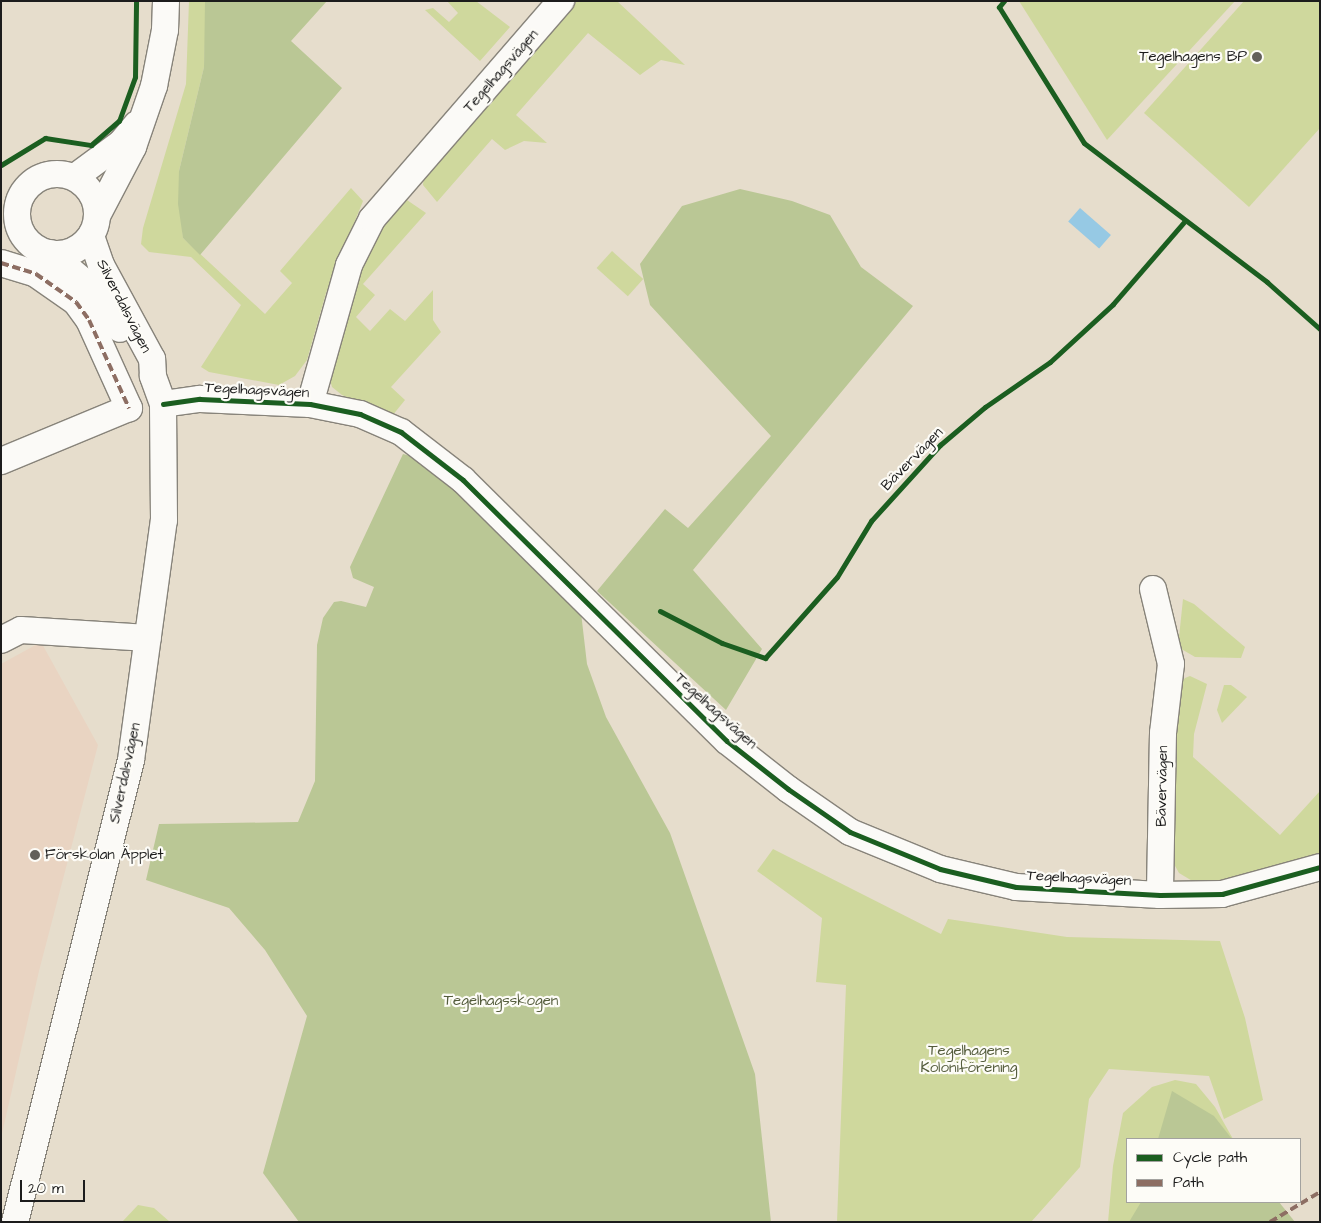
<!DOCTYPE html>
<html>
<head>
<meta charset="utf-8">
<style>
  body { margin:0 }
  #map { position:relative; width:1321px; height:1223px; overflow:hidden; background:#e6ddcc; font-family:"Architects Daughter",sans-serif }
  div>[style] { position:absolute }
  .built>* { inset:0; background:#e9d4c2 }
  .green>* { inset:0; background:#cfd89d; transform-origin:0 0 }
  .forest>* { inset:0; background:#bac795 }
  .water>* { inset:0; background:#96c9e4; transform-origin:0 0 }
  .roads { filter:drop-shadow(1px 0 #87837a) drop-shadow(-1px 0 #87837a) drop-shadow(0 1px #87837a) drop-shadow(0 -1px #87837a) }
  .minor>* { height:26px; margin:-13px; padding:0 13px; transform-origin:13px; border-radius:13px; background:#fbfaf7 }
  .minor>.ring { margin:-13px; padding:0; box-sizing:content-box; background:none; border:26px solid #fbfaf7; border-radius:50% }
  .quiet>* { height:4px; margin-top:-2px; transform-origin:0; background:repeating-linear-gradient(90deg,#8d6e63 0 8px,transparent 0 12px) }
  .cycleway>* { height:5px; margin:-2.5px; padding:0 2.5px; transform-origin:2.5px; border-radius:2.5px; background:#1b5e20 }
  .dots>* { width:14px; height:14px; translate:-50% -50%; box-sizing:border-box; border:2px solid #fdfcf7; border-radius:50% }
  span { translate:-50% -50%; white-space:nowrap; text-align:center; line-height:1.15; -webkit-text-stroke:4.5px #fdfcf7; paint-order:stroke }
  .poi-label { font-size:15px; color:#1c1c1c }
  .right { translate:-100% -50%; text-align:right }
  .left { translate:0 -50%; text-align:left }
  .street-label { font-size:15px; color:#1c1c1c }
  .park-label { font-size:15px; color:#545c3c }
  .frame { position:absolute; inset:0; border:2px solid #1c1c1c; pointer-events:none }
  .legend { position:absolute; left:1126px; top:1138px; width:175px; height:65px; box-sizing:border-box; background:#fdfcf7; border:1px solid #a3a29f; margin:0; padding:6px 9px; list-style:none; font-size:15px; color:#1c1c1c }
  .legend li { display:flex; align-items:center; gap:10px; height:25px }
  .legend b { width:25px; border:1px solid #a3a29f }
  .scale { position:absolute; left:20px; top:1180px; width:65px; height:22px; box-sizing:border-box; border:2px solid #1c1c1c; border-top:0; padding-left:6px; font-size:15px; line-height:18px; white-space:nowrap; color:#1c1c1c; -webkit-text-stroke:4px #fdfcf7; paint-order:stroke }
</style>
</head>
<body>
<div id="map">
  <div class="built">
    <i style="clip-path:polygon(41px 642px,98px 745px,39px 971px,1px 1138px,1px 664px)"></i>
  </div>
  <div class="green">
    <i style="clip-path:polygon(189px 1px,205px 1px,206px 17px,204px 67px,179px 171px,183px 238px,265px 314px,292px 283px,280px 271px,351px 188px,363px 201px,326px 293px,307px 360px,295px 376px,279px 385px,209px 372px,201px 367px,241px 305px,191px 257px,149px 252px,141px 244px,143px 228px,186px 84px)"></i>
    <i style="clip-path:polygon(447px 1px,476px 1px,510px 27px,480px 61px,425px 10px,433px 8px,449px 22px,458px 13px)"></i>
    <i style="clip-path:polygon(577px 1px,617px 1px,685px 65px,661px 60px,640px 75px,588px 33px,516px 115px,547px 143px,524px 141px,505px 150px,492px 139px,437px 202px,423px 185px,424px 174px)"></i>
    <i style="clip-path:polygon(1019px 1px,1235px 1px,1107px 140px)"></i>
    <i style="clip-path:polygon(1244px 1px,1320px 1px,1320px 128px,1249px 207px,1144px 113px)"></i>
    <i style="clip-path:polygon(404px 198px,426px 213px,363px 284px,375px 295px,356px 317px,370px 331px,390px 309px,405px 321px,433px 290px,433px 320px,441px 332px,391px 387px,405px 400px,392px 416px,342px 395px,332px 387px,329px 376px,353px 283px,391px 208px)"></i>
    <i style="left:612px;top:251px;width:42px;height:23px;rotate:42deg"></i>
    <i style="clip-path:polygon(1183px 599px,1194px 604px,1245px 647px,1241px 658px,1195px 657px,1178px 647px)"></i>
    <i style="clip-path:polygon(1190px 676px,1207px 684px,1194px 734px,1193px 757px,1280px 835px,1320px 791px,1320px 854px,1209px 883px,1194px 882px,1179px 873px,1174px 864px,1177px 689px,1185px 678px)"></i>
    <i style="clip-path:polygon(1224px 685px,1231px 685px,1247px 697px,1222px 723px,1217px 710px)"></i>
    <i style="clip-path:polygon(773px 849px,941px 934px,948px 919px,1067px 937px,1220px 941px,1245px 1018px,1263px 1100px,1224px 1119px,1209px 1076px,1109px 1069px,1089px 1099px,1080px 1167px,1031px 1222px,837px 1222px,846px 985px,816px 982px,822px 918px,757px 871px)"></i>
    <i style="clip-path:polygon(1175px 1080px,1196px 1084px,1215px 1107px,1233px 1139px,1127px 1139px,1127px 1202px,1266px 1202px,1277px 1222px,1108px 1222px,1113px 1166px,1123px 1113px,1152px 1087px)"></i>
    <i style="clip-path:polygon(138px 1205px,154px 1208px,170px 1222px,122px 1222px)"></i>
  </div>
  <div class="forest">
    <i style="clip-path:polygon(205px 1px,327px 1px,291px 41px,342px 88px,200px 255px,183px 238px,178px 204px,179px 171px,204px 67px)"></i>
    <i style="clip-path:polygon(740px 189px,792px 201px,830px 215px,861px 267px,913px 306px,693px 570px,762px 649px,726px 710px,597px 591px,665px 509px,688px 528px,771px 436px,650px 305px,640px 264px,682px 206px)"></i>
    <i style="clip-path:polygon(403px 454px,418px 458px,469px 498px,580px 604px,587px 664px,606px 717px,670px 833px,755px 1074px,771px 1222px,299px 1222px,263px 1173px,307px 1016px,265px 950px,229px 908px,146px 880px,159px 824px,298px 822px,315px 781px,317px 645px,323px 618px,334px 602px,341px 601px,366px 607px,374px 587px,353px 578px,350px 567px)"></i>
    <i style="clip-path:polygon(1172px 1091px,1214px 1116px,1232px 1139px,1158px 1139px)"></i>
    <i style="clip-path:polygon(1141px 1202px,1279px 1202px,1295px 1222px,1129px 1222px)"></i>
  </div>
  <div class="water">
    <i style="left:1080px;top:208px;width:41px;height:18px;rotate:41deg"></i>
  </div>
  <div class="roads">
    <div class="minor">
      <i class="ring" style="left:17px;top:174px;width:54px;height:54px"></i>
      <i style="left:75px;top:177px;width:57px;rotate:-36.5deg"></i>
      <i style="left:121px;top:143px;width:25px;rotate:-50deg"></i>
      <i style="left:98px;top:214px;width:76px;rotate:-62.4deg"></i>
      <i style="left:133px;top:147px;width:65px;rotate:-71deg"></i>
      <i style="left:154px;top:86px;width:57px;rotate:-78.9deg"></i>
      <i style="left:165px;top:30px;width:29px;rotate:-88deg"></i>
      <i style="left:50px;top:253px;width:51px;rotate:40.2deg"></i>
      <i style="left:89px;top:286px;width:34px;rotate:50deg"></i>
      <i style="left:111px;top:312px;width:19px;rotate:62deg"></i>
      <i style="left:1px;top:263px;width:37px;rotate:17deg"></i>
      <i style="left:36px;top:274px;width:49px;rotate:35deg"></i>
      <i style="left:76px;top:302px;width:22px;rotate:54deg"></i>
      <i style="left:89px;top:320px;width:97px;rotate:65.6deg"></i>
      <i style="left:129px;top:408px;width:139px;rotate:157.5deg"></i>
      <i style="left:163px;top:404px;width:37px;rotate:-8deg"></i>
      <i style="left:200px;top:399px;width:110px;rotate:2.6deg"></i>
      <i style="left:310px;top:404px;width:51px;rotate:11.3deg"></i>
      <i style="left:360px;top:414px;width:45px;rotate:23.7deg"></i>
      <i style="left:401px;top:432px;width:78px;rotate:37.7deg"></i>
      <i style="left:463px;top:480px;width:371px;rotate:44.7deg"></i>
      <i style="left:727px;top:741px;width:78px;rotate:38.2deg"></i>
      <i style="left:788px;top:789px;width:75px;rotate:34.7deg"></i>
      <i style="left:850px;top:832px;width:97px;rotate:22.3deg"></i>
      <i style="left:940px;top:869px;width:78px;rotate:13.3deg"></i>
      <i style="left:1016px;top:887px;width:144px;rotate:3.2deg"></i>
      <i style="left:1160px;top:895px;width:62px;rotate:-0.9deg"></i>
      <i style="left:1222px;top:894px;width:102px;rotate:-15.4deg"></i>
      <i style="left:310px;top:404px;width:144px;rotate:-74.3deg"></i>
      <i style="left:349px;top:265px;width:51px;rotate:-63.4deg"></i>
      <i style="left:372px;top:219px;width:289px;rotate:-49.1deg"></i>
      <i style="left:1153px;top:589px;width:77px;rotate:76.5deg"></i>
      <i style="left:1171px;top:664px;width:69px;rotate:96.6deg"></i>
      <i style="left:1163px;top:733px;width:162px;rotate:91.1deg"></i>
      <i style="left:1px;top:640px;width:22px;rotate:-27deg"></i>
      <i style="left:21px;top:630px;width:127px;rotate:3.6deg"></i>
      <i style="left:15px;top:1222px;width:476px;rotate:-75.9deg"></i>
      <i style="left:131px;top:760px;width:242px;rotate:-82.2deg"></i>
      <i style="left:164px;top:520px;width:116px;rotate:-90.5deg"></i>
      <i style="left:163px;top:404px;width:30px;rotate:-110deg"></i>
      <i style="left:153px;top:376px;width:17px;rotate:-93deg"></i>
      <i style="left:152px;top:359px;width:107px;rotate:-118.5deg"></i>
      <i style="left:101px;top:265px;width:31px;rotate:-109deg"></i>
    </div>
  </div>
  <div class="quiet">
    <i style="left:1px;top:263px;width:37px;rotate:17deg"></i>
    <i style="left:36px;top:274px;width:49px;rotate:35deg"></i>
    <i style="left:76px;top:302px;width:22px;rotate:54deg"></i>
    <i style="left:89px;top:320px;width:97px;rotate:65.6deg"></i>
    <i style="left:1270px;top:1222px;width:58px;rotate:-31deg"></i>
  </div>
  <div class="cycleway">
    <i style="left:1004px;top:1px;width:8px;rotate:130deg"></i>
    <i style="left:999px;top:7px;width:160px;rotate:58deg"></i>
    <i style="left:1084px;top:143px;width:230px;rotate:37.2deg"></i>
    <i style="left:1267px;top:282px;width:71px;rotate:41.6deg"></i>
    <i style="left:1px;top:165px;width:52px;rotate:-31.5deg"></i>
    <i style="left:45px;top:138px;width:47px;rotate:8.7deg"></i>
    <i style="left:91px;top:145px;width:37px;rotate:-41deg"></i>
    <i style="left:119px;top:121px;width:47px;rotate:-70deg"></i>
    <i style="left:135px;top:77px;width:76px;rotate:-89.2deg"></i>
    <i style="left:163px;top:404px;width:37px;rotate:-8deg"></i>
    <i style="left:200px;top:399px;width:110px;rotate:2.6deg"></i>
    <i style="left:310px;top:404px;width:51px;rotate:11.3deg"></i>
    <i style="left:360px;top:414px;width:45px;rotate:23.7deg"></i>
    <i style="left:401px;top:432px;width:78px;rotate:37.7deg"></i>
    <i style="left:463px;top:480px;width:371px;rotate:44.7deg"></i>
    <i style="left:727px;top:741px;width:78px;rotate:38.2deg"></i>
    <i style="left:788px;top:789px;width:75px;rotate:34.7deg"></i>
    <i style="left:850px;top:832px;width:97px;rotate:22.3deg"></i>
    <i style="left:940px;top:869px;width:78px;rotate:13.3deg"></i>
    <i style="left:1016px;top:887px;width:144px;rotate:3.2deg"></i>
    <i style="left:1160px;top:895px;width:62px;rotate:-0.9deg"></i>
    <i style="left:1222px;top:894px;width:102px;rotate:-15.4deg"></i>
    <i style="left:660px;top:611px;width:70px;rotate:27.3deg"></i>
    <i style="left:722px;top:643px;width:46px;rotate:19.2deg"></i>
    <i style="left:765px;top:658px;width:108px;rotate:-48.4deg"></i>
    <i style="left:837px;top:577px;width:66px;rotate:-58.7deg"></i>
    <i style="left:871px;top:521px;width:103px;rotate:-47.8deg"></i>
    <i style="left:940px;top:445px;width:59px;rotate:-40.2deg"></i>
    <i style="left:985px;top:407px;width:79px;rotate:-34.7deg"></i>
    <i style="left:1050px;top:362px;width:86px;rotate:-42.6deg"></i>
    <i style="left:1113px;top:304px;width:108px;rotate:-49.1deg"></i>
  </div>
  <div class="dots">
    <i style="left:1257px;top:57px;background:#63605a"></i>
    <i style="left:35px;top:855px;background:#63605a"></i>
  </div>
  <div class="poi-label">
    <span class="right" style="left:1247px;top:57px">Tegelhagens BP</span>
    <span class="left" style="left:45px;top:855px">Förskolan Äpplet</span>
  </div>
  <div class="street-label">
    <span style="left:501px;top:71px;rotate:-49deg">Tegelhagsvägen</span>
    <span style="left:124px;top:306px;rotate:63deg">Silverdalsvägen</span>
    <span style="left:257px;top:390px;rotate:3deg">Tegelhagsvägen</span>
    <span style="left:912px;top:459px;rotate:-46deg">Bävervägen</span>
    <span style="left:716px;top:711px;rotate:42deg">Tegelhagsvägen</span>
    <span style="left:125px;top:773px;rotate:-78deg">Silverdalsvägen</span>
    <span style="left:1162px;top:786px;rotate:-89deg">Bävervägen</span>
    <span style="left:1079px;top:878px;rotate:3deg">Tegelhagsvägen</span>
  </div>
  <div class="park-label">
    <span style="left:501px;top:1001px">Tegelhagsskogen</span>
    <span style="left:969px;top:1059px">Tegelhagens<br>Koloniförening</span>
  </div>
  <div class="frame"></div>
  <ul class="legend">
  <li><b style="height:6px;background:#1b5e20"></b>Cycle path</li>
  <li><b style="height:6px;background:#8d6e63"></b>Path</li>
  </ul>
  <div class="scale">20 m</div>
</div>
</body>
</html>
